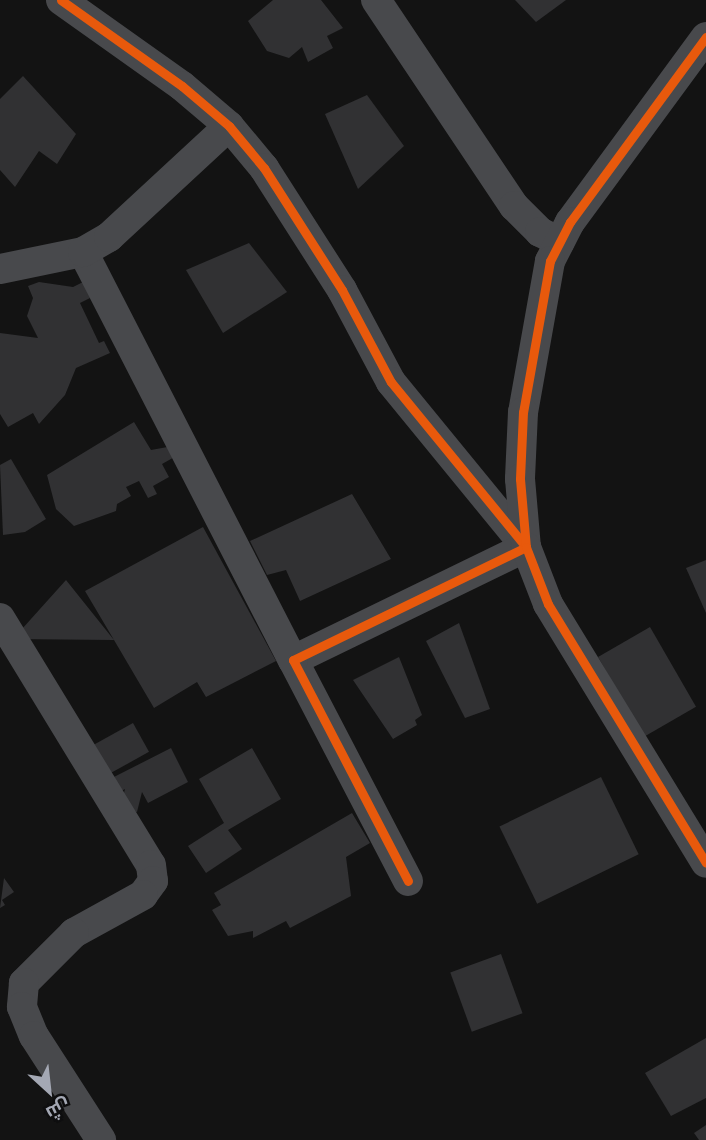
<!DOCTYPE html>
<html>
<head>
<meta charset="utf-8">
<style>
  body { margin:0 }
  #map { position:relative; width:706px; height:1140px; overflow:hidden; background:#131313; font-family:Mulish,Cairo,sans-serif }
  div>[style] { position:absolute }
  .building>* { inset:0; background:#313133; transform-origin:0 0 }
  .minor>* { height:30px; margin:-15px; padding:0 15px; transform-origin:15px; border-radius:15px; background:#48494c }
  .cycleway>* { height:9px; margin:-4.5px; padding:0 4.5px; transform-origin:4.5px; border-radius:4.5px; background:#e8590c }
  span { translate:-50% -50%; white-space:nowrap; text-align:center; line-height:1.15; -webkit-text-stroke:5px #0e0e0f; paint-order:stroke }
  .north { position:absolute; left:14px; top:1056px; width:70px; height:70px; -webkit-text-stroke:5px #0e0e0f; paint-order:stroke; rotate:153deg; font-size:19px; font-weight:700; line-height:28px; text-align:center; color:#a4a8b4 }
  .north::after { content:''; display:block; margin:auto; width:24px; height:32px; background:#a4a8b4; clip-path:polygon(50% 0,100% 100%,50% 72%,0 100%) }
</style>
</head>
<body>
<div id="map">
  <div class="building">
    <i style="clip-path:polygon(273px 0,321px 0,343px 28px,327px 36px,333px 48px,308px 62px,302px 47px,289px 58px,267px 51px,248px 21px)"></i>
    <i style="clip-path:polygon(515px 0,566px 0,536px 22px)"></i>
    <i style="clip-path:polygon(23px 76px,76px 134px,57px 164px,39px 151px,15px 187px,0 170px,0 99px)"></i>
    <i style="clip-path:polygon(367px 95px,404px 146px,358px 189px,325px 114px)"></i>
    <i style="clip-path:polygon(249px 243px,287px 292px,223px 333px,186px 270px)"></i>
    <i style="clip-path:polygon(39px 282px,73px 287px,83px 282px,90px 298px,80px 303px,99px 343px,104px 341px,110px 353px,76px 368px,65px 395px,39px 424px,33px 413px,8px 427px,0 414px,0 333px,38px 338px,27px 316px,33px 298px,28px 286px)"></i>
    <i style="clip-path:polygon(134px 422px,151px 450px,173px 446px,178px 455px,162px 464px,169px 477px,153px 486px,157px 494px,148px 498px,139px 481px,126px 487px,131px 496px,117px 504px,116px 511px,74px 526px,56px 509px,47px 475px)"></i>
    <i style="clip-path:polygon(11px 459px,46px 519px,25px 532px,3px 535px,0 465px)"></i>
    <i style="clip-path:polygon(352px 494px,391px 559px,300px 601px,286px 570px,267px 575px,250px 541px)"></i>
    <i style="clip-path:polygon(203px 527px,276px 661px,206px 697px,197px 682px,154px 708px,114px 640px,13px 639px,66px 580px,114px 640px,85px 591px)"></i>
    <i style="clip-path:polygon(706px 560px,706px 613px,686px 568px)"></i>
    <i style="clip-path:polygon(459px 623px,490px 709px,465px 718px,426px 641px)"></i>
    <i style="left:650px;top:627px;width:92px;height:60px;rotate:60deg"></i>
    <i style="clip-path:polygon(399px 657px,422px 715px,415px 720px,417px 725px,393px 739px,353px 680px)"></i>
    <i style="left:133px;top:723px;width:33px;height:50px;rotate:61deg"></i>
    <i style="clip-path:polygon(171px 748px,188px 782px,148px 803px,142px 792px,137px 812px,120px 808px,125px 789px,115px 794px,108px 780px)"></i>
    <i style="clip-path:polygon(252px 748px,281px 799px,228px 830px,242px 849px,206px 873px,188px 846px,224px 823px,199px 779px)"></i>
    <i style="left:601px;top:777px;width:86px;height:113px;rotate:64deg"></i>
    <i style="clip-path:polygon(352px 813px,370px 843px,346px 857px,351px 896px,290px 928px,286px 921px,253px 938px,253px 931px,228px 936px,212px 910px,221px 905px,214px 893px)"></i>
    <i style="clip-path:polygon(4px 878px,14px 892px,2px 900px,5px 905px,0 908px)"></i>
    <i style="left:501px;top:954px;width:63px;height:54px;rotate:70deg"></i>
    <i style="clip-path:polygon(706px 1038px,706px 1098px,671px 1116px,645px 1073px)"></i>
    <i style="clip-path:polygon(706px 1125px,706px 1140px,699px 1140px,694px 1133px)"></i>
  </div>
  <div class="minor">
    <i style="left:61px;top:0;width:148px;rotate:35.4deg"></i>
    <i style="left:182px;top:86px;width:62px;rotate:40.4deg"></i>
    <i style="left:229px;top:126px;width:55px;rotate:50.2deg"></i>
    <i style="left:264px;top:168px;width:145px;rotate:57.4deg"></i>
    <i style="left:342px;top:290px;width:104px;rotate:62deg"></i>
    <i style="left:391px;top:382px;width:213px;rotate:50.7deg"></i>
    <i style="left:526px;top:547px;width:259px;rotate:154.1deg"></i>
    <i style="left:293px;top:660px;width:249px;rotate:62.5deg"></i>
    <i style="left:376px;top:0;width:248px;rotate:56.2deg"></i>
    <i style="left:514px;top:206px;width:37px;rotate:45deg"></i>
    <i style="left:540px;top:232px;width:22px;rotate:27deg"></i>
    <i style="left:706px;top:37px;width:230px;rotate:126.3deg"></i>
    <i style="left:570px;top:222px;width:44px;rotate:117.1deg"></i>
    <i style="left:550px;top:261px;width:153px;rotate:100.1deg"></i>
    <i style="left:523px;top:412px;width:67px;rotate:92.6deg"></i>
    <i style="left:520px;top:479px;width:68px;rotate:85deg"></i>
    <i style="left:526px;top:547px;width:61px;rotate:68.9deg"></i>
    <i style="left:548px;top:604px;width:303px;rotate:58.6deg"></i>
    <i style="left:83px;top:252px;width:459px;rotate:62.8deg"></i>
    <i style="left:0;top:269px;width:85px;rotate:-11.6deg"></i>
    <i style="left:83px;top:252px;width:30px;rotate:-30deg"></i>
    <i style="left:109px;top:237px;width:163px;rotate:-42.8deg"></i>
    <i style="left:0;top:618px;width:289px;rotate:58.6deg"></i>
    <i style="left:151px;top:865px;width:16px;rotate:83deg"></i>
    <i style="left:153px;top:881px;width:17px;rotate:126deg"></i>
    <i style="left:143px;top:895px;width:79px;rotate:151.2deg"></i>
    <i style="left:74px;top:933px;width:71px;rotate:135deg"></i>
    <i style="left:24px;top:983px;width:24px;rotate:95deg"></i>
    <i style="left:22px;top:1007px;width:31px;rotate:68deg"></i>
    <i style="left:34px;top:1036px;width:124px;rotate:57.2deg"></i>
  </div>
  <div class="cycleway">
    <i style="left:61px;top:0;width:148px;rotate:35.4deg"></i>
    <i style="left:182px;top:86px;width:62px;rotate:40.4deg"></i>
    <i style="left:229px;top:126px;width:55px;rotate:50.2deg"></i>
    <i style="left:264px;top:168px;width:145px;rotate:57.4deg"></i>
    <i style="left:342px;top:290px;width:104px;rotate:62deg"></i>
    <i style="left:391px;top:382px;width:213px;rotate:50.7deg"></i>
    <i style="left:526px;top:547px;width:259px;rotate:154.1deg"></i>
    <i style="left:293px;top:660px;width:249px;rotate:62.5deg"></i>
    <i style="left:706px;top:37px;width:230px;rotate:126.3deg"></i>
    <i style="left:570px;top:222px;width:44px;rotate:117.1deg"></i>
    <i style="left:550px;top:261px;width:153px;rotate:100.1deg"></i>
    <i style="left:523px;top:412px;width:67px;rotate:92.6deg"></i>
    <i style="left:520px;top:479px;width:68px;rotate:85deg"></i>
    <i style="left:526px;top:547px;width:61px;rotate:68.9deg"></i>
    <i style="left:548px;top:604px;width:303px;rotate:58.6deg"></i>
  </div>
  <div class="north">ش</div>
</div>
</body>
</html>
